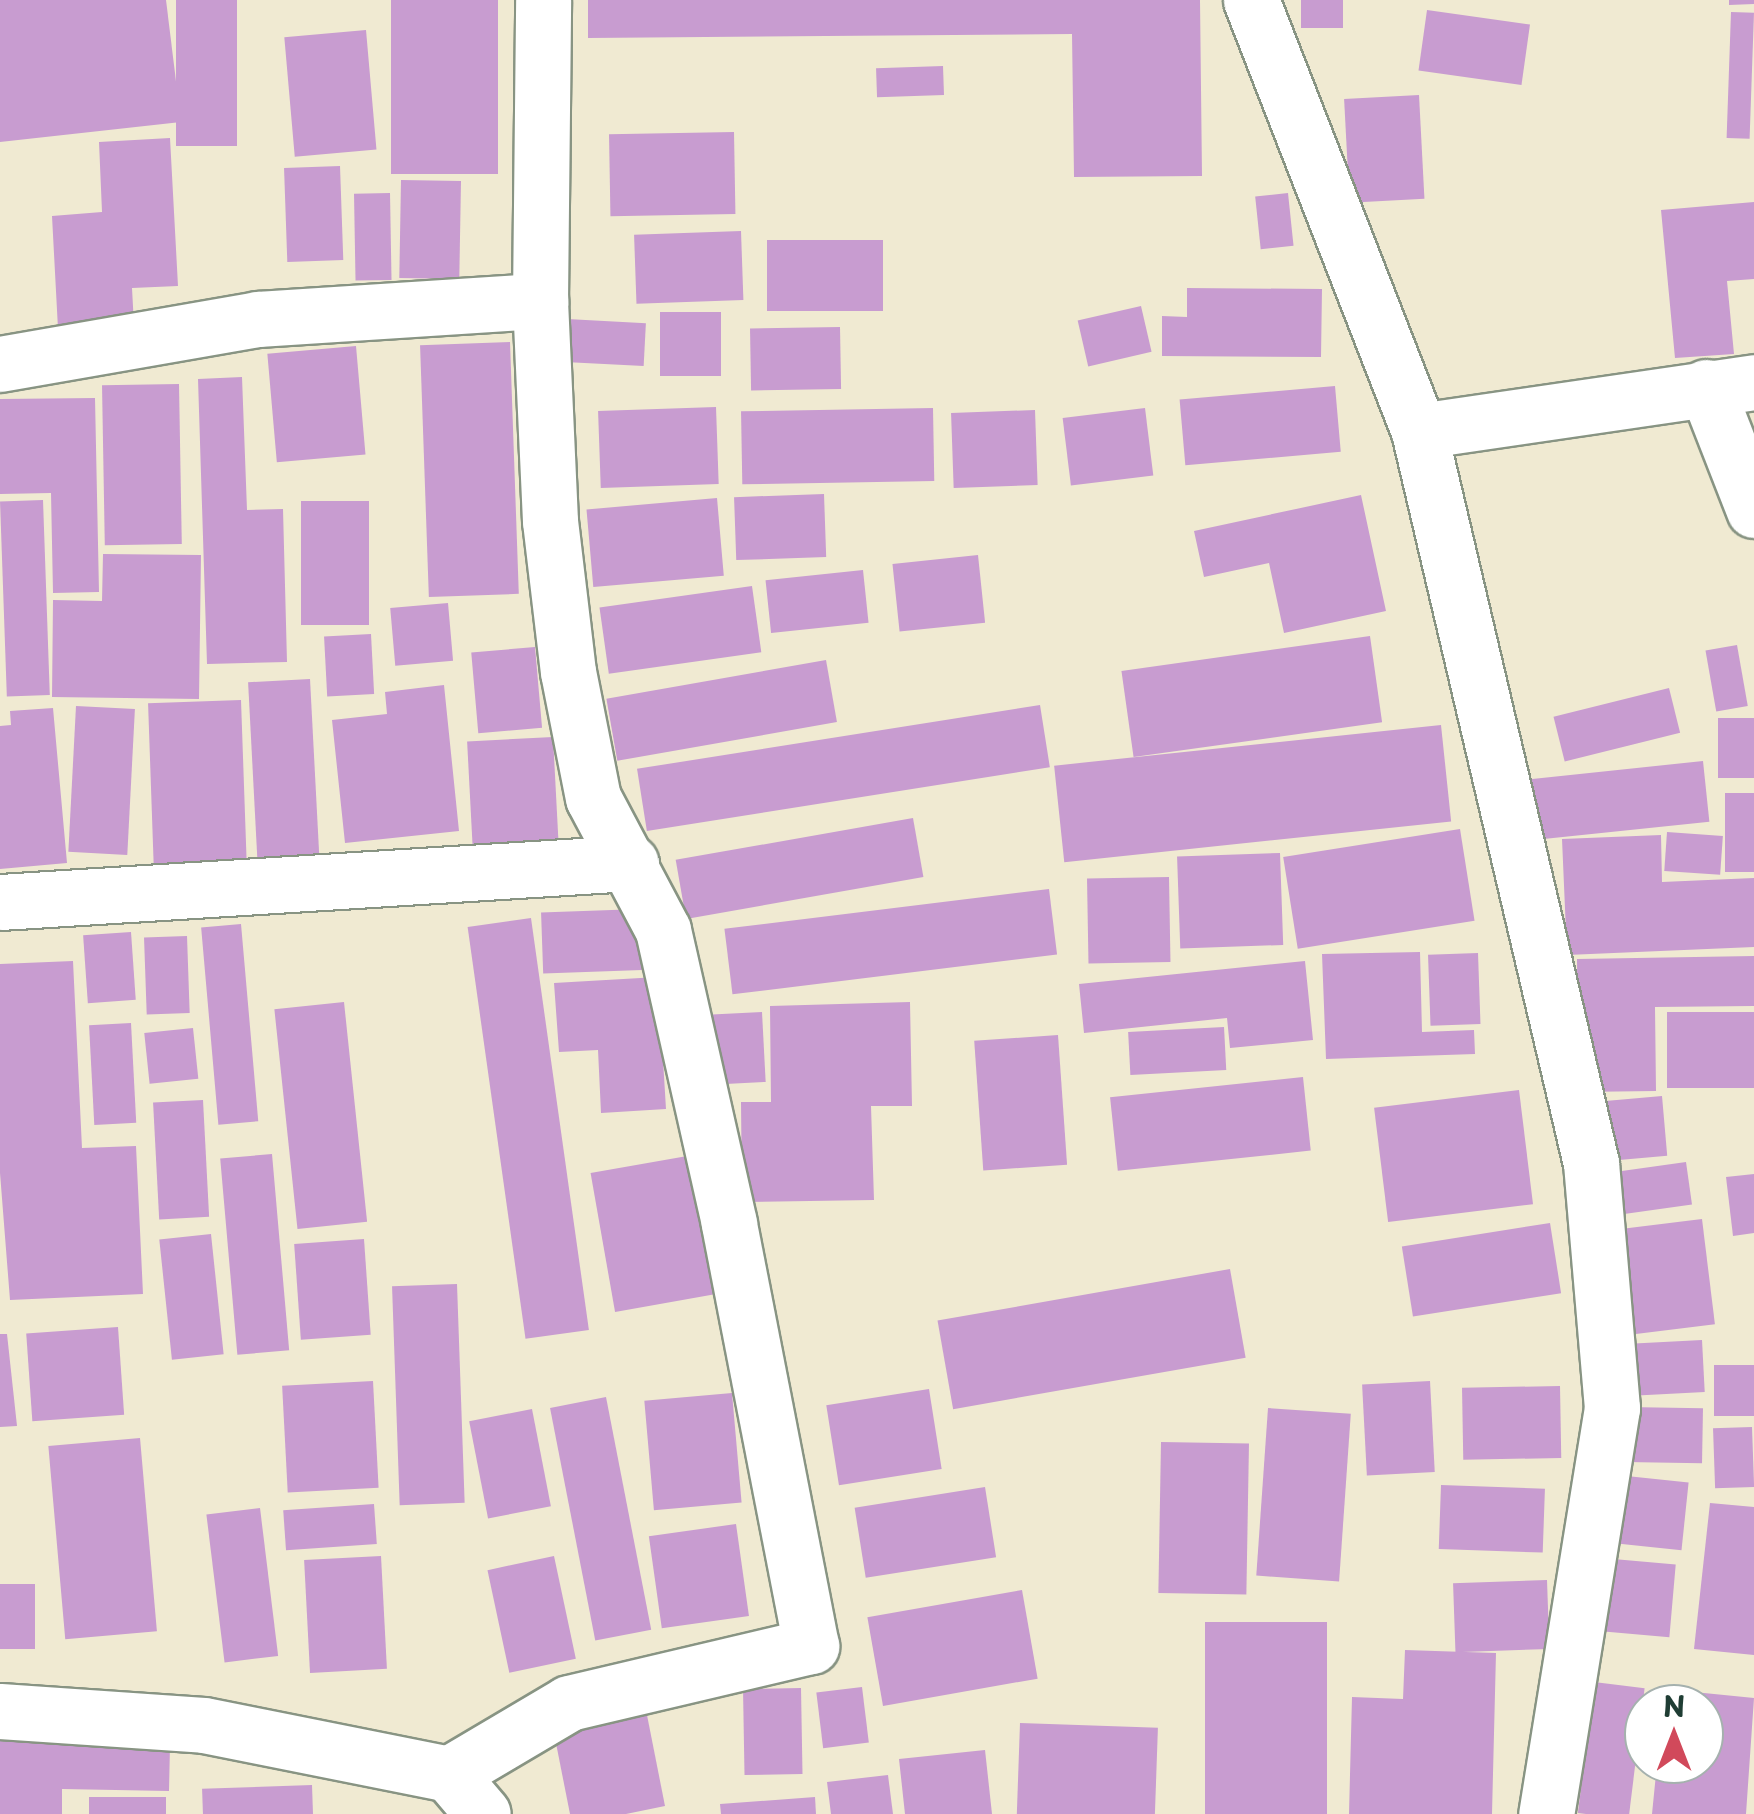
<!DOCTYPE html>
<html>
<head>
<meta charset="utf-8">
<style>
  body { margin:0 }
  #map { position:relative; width:1754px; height:1814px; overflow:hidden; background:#f0ead2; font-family:"Playpen Sans",sans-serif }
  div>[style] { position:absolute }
  .building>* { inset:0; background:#c89cd0; transform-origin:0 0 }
  .roads { filter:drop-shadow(2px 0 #889483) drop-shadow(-2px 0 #889483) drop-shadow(0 2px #889483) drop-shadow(0 -2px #889483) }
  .minor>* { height:55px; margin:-27.5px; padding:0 27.5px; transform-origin:27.5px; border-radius:27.5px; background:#fff }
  span { translate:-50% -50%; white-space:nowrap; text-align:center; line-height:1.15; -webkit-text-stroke:8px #fff; paint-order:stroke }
  .north { position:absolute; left:1624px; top:1684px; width:100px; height:100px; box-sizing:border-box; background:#fff; border:2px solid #a5b1ae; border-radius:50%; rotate:0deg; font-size:28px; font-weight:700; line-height:40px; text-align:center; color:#1f3d34 }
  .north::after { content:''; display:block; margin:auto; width:35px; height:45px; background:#d1495b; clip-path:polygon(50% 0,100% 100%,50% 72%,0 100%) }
</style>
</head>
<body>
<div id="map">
  <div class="building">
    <i style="clip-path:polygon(0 0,166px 0,181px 122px,0 142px)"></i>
    <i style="left:176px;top:0;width:61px;height:146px"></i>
    <i style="left:391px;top:0;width:107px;height:174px"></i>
    <i style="clip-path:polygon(588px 0,1200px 0,1202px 176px,1074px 177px,1072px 34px,588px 38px)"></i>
    <i style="left:1301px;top:0;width:42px;height:28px"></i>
    <i style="clip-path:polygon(1729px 0,1754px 0,1754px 4px,1729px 5px)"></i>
    <i style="left:1427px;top:10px;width:104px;height:61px;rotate:8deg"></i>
    <i style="left:1731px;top:12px;width:23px;height:126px;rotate:2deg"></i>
    <i style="left:366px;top:30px;width:120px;height:82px;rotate:85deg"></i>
    <i style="left:943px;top:66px;width:29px;height:67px;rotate:88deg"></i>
    <i style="left:1419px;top:95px;width:104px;height:75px;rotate:87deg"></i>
    <i style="left:734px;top:132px;width:82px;height:125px;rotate:89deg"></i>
    <i style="clip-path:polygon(170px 138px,178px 286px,132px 288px,134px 325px,58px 329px,52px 216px,102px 212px,99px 142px)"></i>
    <i style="left:340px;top:166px;width:94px;height:56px;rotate:88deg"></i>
    <i style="left:401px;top:180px;width:60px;height:98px;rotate:1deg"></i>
    <i style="left:390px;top:193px;width:87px;height:36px;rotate:89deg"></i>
    <i style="left:1288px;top:193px;width:53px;height:33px;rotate:84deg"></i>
    <i style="clip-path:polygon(1754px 202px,1754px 279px,1727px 281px,1734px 354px,1675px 358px,1661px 210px)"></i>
    <i style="left:741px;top:231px;width:69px;height:107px;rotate:88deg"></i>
    <i style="left:883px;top:240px;width:71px;height:116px;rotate:90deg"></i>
    <i style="clip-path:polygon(1187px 288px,1322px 289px,1321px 357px,1162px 356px,1162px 316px,1187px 317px)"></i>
    <i style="left:1141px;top:306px;width:47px;height:65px;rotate:77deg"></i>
    <i style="left:660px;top:312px;width:61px;height:64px"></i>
    <i style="left:567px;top:319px;width:79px;height:43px;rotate:3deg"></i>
    <i style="left:840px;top:327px;width:62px;height:90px;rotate:89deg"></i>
    <i style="left:510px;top:342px;width:252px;height:90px;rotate:88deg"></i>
    <i style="left:356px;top:346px;width:109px;height:89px;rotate:85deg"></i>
    <i style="clip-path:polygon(242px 377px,247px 510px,283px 509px,287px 662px,207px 664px,198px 379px)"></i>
    <i style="left:179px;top:384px;width:160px;height:77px;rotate:89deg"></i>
    <i style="left:1335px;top:386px;width:66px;height:156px;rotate:85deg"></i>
    <i style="clip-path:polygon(95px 398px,99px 592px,53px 593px,51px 493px,0 494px,0 399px)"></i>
    <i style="left:716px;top:407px;width:77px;height:118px;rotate:88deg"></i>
    <i style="left:933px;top:408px;width:73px;height:192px;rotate:89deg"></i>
    <i style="left:1145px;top:408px;width:68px;height:83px;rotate:83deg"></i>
    <i style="left:1035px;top:410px;width:75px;height:84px;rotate:88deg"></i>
    <i style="left:824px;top:494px;width:63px;height:90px;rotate:88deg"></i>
    <i style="clip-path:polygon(1361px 495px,1386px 611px,1284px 633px,1269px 563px,1204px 577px,1194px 531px)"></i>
    <i style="left:717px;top:498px;width:78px;height:131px;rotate:85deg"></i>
    <i style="left:43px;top:500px;width:195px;height:43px;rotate:88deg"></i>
    <i style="left:301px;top:501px;width:68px;height:124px"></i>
    <i style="clip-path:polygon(103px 554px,201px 555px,199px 699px,52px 697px,53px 600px,102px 601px)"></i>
    <i style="left:978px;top:555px;width:68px;height:86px;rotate:84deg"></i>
    <i style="left:863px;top:570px;width:53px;height:98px;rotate:84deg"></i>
    <i style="left:752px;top:586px;width:67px;height:154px;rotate:82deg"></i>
    <i style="left:448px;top:603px;width:58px;height:58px;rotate:85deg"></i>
    <i style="left:371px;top:634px;width:60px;height:47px;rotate:87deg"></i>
    <i style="left:1370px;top:636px;width:87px;height:251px;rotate:82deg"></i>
    <i style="left:1737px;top:645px;width:62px;height:32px;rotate:80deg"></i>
    <i style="left:535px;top:647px;width:81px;height:64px;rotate:85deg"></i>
    <i style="left:826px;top:660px;width:63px;height:223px;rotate:80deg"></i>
    <i style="left:310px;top:679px;width:185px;height:62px;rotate:87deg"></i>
    <i style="clip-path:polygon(444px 685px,459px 831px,345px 843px,332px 720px,387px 714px,385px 692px)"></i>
    <i style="left:1669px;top:688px;width:46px;height:119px;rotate:76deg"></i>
    <i style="left:241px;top:700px;width:167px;height:93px;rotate:88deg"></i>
    <i style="left:1040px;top:705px;width:63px;height:408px;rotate:81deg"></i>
    <i style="left:76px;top:706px;width:59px;height:146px;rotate:3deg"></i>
    <i style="clip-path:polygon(53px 708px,67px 863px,0 869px,0 726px,11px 725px,10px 711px)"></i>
    <i style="left:1754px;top:718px;width:60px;height:36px;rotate:90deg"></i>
    <i style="left:1441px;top:725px;width:97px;height:389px;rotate:84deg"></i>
    <i style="left:553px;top:737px;width:107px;height:86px;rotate:87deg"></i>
    <i style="left:1703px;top:761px;width:61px;height:174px;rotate:84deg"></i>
    <i style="left:1754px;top:793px;width:79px;height:29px;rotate:90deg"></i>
    <i style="left:913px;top:818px;width:60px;height:241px;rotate:80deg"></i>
    <i style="left:1460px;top:829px;width:93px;height:179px;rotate:81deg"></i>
    <i style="left:1667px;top:832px;width:56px;height:39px;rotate:4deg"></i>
    <i style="clip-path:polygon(1661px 835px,1662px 882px,1754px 878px,1754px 947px,1567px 955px,1562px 839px)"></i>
    <i style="left:1280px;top:853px;width:92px;height:103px;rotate:88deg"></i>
    <i style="left:1169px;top:877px;width:85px;height:82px;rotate:89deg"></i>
    <i style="left:1049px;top:889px;width:66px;height:327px;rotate:83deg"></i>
    <i style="left:640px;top:909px;width:61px;height:99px;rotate:88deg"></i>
    <i style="left:531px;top:918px;width:416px;height:64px;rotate:82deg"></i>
    <i style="left:241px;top:924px;width:198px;height:40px;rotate:85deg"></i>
    <i style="left:131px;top:932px;width:68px;height:48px;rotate:86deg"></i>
    <i style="left:187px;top:936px;width:77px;height:43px;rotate:88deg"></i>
    <i style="clip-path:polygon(1420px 952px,1422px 1032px,1474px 1030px,1475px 1054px,1326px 1059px,1322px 954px)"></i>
    <i style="left:1478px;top:953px;width:71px;height:50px;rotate:88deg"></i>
    <i style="clip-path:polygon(1754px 956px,1754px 1006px,1655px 1007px,1656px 1091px,1578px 1092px,1577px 959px)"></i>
    <i style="clip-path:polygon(73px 961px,82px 1148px,136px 1146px,143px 1294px,10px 1300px,0 1173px,0 964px)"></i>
    <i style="clip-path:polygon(1305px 961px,1313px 1040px,1230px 1048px,1227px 1018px,1084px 1033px,1079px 984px)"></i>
    <i style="clip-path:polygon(658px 977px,666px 1109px,601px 1113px,598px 1050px,559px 1052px,554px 983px)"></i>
    <i style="left:344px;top:1002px;width:221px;height:70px;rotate:84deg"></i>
    <i style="clip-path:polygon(910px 1002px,912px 1106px,871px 1106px,874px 1200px,742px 1202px,741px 1102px,771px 1102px,770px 1006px)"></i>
    <i style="left:762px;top:1012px;width:70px;height:50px;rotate:87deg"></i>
    <i style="left:1754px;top:1012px;width:76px;height:87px;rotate:90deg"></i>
    <i style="left:131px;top:1023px;width:100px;height:42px;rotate:87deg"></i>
    <i style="left:1224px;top:1027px;width:43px;height:96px;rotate:87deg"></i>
    <i style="left:193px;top:1028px;width:51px;height:49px;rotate:84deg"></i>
    <i style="left:1058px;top:1035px;width:130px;height:84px;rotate:86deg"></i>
    <i style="left:1303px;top:1077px;width:74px;height:194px;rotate:84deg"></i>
    <i style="left:1519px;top:1090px;width:115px;height:146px;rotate:83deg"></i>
    <i style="left:1662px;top:1096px;width:60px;height:71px;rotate:85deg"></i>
    <i style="left:203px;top:1100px;width:117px;height:50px;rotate:87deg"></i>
    <i style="left:272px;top:1154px;width:197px;height:52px;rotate:85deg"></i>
    <i style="left:693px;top:1155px;width:141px;height:104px;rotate:80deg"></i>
    <i style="left:1686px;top:1162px;width:43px;height:81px;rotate:82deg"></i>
    <i style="clip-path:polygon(1754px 1174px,1754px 1233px,1733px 1236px,1726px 1177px)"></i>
    <i style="left:1702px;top:1219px;width:106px;height:94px;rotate:83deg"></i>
    <i style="left:1550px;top:1223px;width:71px;height:150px;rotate:81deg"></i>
    <i style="left:211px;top:1234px;width:121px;height:52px;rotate:84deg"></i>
    <i style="left:364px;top:1239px;width:96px;height:70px;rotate:86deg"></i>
    <i style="left:1230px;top:1269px;width:90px;height:297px;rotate:80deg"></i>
    <i style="left:457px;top:1284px;width:219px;height:65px;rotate:88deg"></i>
    <i style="left:118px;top:1327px;width:88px;height:92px;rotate:86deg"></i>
    <i style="clip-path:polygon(0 1334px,7px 1334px,17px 1426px,0 1427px)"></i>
    <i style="left:1702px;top:1340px;width:52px;height:82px;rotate:87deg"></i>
    <i style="left:1714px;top:1365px;width:40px;height:51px"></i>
    <i style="left:373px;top:1381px;width:107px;height:91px;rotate:87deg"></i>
    <i style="left:1430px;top:1381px;width:91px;height:68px;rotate:87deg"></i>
    <i style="left:1560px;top:1386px;width:72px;height:98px;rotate:89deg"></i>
    <i style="left:929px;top:1389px;width:81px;height:104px;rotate:81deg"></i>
    <i style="left:732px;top:1393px;width:110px;height:88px;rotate:85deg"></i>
    <i style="left:606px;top:1397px;width:237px;height:57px;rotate:79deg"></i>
    <i style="left:1626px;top:1407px;width:77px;height:55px;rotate:1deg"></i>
    <i style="left:1268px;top:1408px;width:83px;height:168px;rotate:4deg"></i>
    <i style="left:532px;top:1409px;width:99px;height:64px;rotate:79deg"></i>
    <i style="left:1752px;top:1427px;width:60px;height:39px;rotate:88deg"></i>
    <i style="left:140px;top:1438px;width:194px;height:92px;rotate:85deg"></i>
    <i style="left:1161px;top:1442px;width:88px;height:151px;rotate:1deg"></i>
    <i style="left:1617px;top:1475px;width:72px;height:68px;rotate:6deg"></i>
    <i style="left:1441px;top:1485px;width:104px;height:64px;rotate:2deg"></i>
    <i style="left:985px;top:1487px;width:71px;height:132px;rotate:81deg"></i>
    <i style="clip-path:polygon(1710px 1503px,1754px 1507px,1754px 1655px,1694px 1649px)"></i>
    <i style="left:374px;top:1504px;width:40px;height:91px;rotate:86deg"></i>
    <i style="left:260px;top:1508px;width:149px;height:54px;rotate:83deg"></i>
    <i style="left:736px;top:1524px;width:93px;height:88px;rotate:82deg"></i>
    <i style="left:381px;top:1556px;width:113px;height:77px;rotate:87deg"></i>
    <i style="left:554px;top:1556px;width:105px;height:68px;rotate:78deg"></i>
    <i style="left:1602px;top:1558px;width:74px;height:73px;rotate:5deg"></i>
    <i style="left:1547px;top:1580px;width:69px;height:94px;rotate:88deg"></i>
    <i style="left:0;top:1584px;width:35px;height:65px"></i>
    <i style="left:1022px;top:1590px;width:90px;height:157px;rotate:80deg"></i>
    <i style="left:1327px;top:1622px;width:192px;height:122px;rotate:90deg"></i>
    <i style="clip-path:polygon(1405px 1650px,1496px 1653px,1492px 1814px,1349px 1814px,1352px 1697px,1403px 1699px)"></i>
    <i style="left:1594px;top:1682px;width:51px;height:132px;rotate:7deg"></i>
    <i style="left:862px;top:1687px;width:56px;height:46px;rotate:83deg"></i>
    <i style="left:801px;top:1688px;width:86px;height:58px;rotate:89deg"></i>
    <i style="clip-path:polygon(1664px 1689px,1754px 1698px,1746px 1814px,1652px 1814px,1657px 1764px,1704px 1764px,1704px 1704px,1663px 1704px)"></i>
    <i style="clip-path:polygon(646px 1710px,665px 1806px,626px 1814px,570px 1814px,553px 1728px)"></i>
    <i style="left:1020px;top:1723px;width:138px;height:91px;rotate:2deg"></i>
    <i style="clip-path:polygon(0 1741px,170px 1746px,169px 1791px,62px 1789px,62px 1814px,0 1814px)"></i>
    <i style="clip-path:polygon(985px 1750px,992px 1814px,905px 1814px,899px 1759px)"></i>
    <i style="clip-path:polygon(888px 1775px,893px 1814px,831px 1814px,827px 1782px)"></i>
    <i style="left:312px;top:1785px;width:29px;height:110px;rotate:88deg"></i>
    <i style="left:166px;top:1797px;width:17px;height:77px;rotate:90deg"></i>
    <i style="clip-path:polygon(815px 1797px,816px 1814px,721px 1814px,720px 1804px)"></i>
  </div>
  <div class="roads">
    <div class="minor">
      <i style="left:1251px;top:0;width:463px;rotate:68.7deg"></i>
      <i style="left:1419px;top:431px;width:752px;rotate:76.78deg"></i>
      <i style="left:1591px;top:1163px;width:246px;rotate:85.1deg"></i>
      <i style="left:1612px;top:1408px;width:411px;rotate:99.2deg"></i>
      <i style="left:0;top:364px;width:262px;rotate:-9.9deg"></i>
      <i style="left:258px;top:319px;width:283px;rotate:-3.7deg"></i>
      <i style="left:1706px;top:387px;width:132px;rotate:68.7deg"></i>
      <i style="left:1419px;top:431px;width:339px;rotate:-8.3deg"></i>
      <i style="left:0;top:902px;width:632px;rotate:-3.54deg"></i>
      <i style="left:0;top:1711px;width:204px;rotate:3.9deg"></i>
      <i style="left:204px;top:1725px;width:250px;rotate:11.3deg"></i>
      <i style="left:449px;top:1774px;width:52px;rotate:49.6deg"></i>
      <i style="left:449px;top:1774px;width:139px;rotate:-30.6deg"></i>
      <i style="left:569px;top:1703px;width:249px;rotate:-13.3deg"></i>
      <i style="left:811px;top:1646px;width:431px;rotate:-101deg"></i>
      <i style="left:729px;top:1223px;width:300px;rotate:-102.7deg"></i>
      <i style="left:663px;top:930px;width:149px;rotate:-117.9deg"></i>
      <i style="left:593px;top:798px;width:128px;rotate:-101.2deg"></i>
      <i style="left:568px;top:672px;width:152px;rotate:-96.8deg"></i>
      <i style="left:550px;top:521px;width:220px;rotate:-92.6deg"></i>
      <i style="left:540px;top:301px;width:301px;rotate:-89.4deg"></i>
    </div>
  </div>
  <div class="north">N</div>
</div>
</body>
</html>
